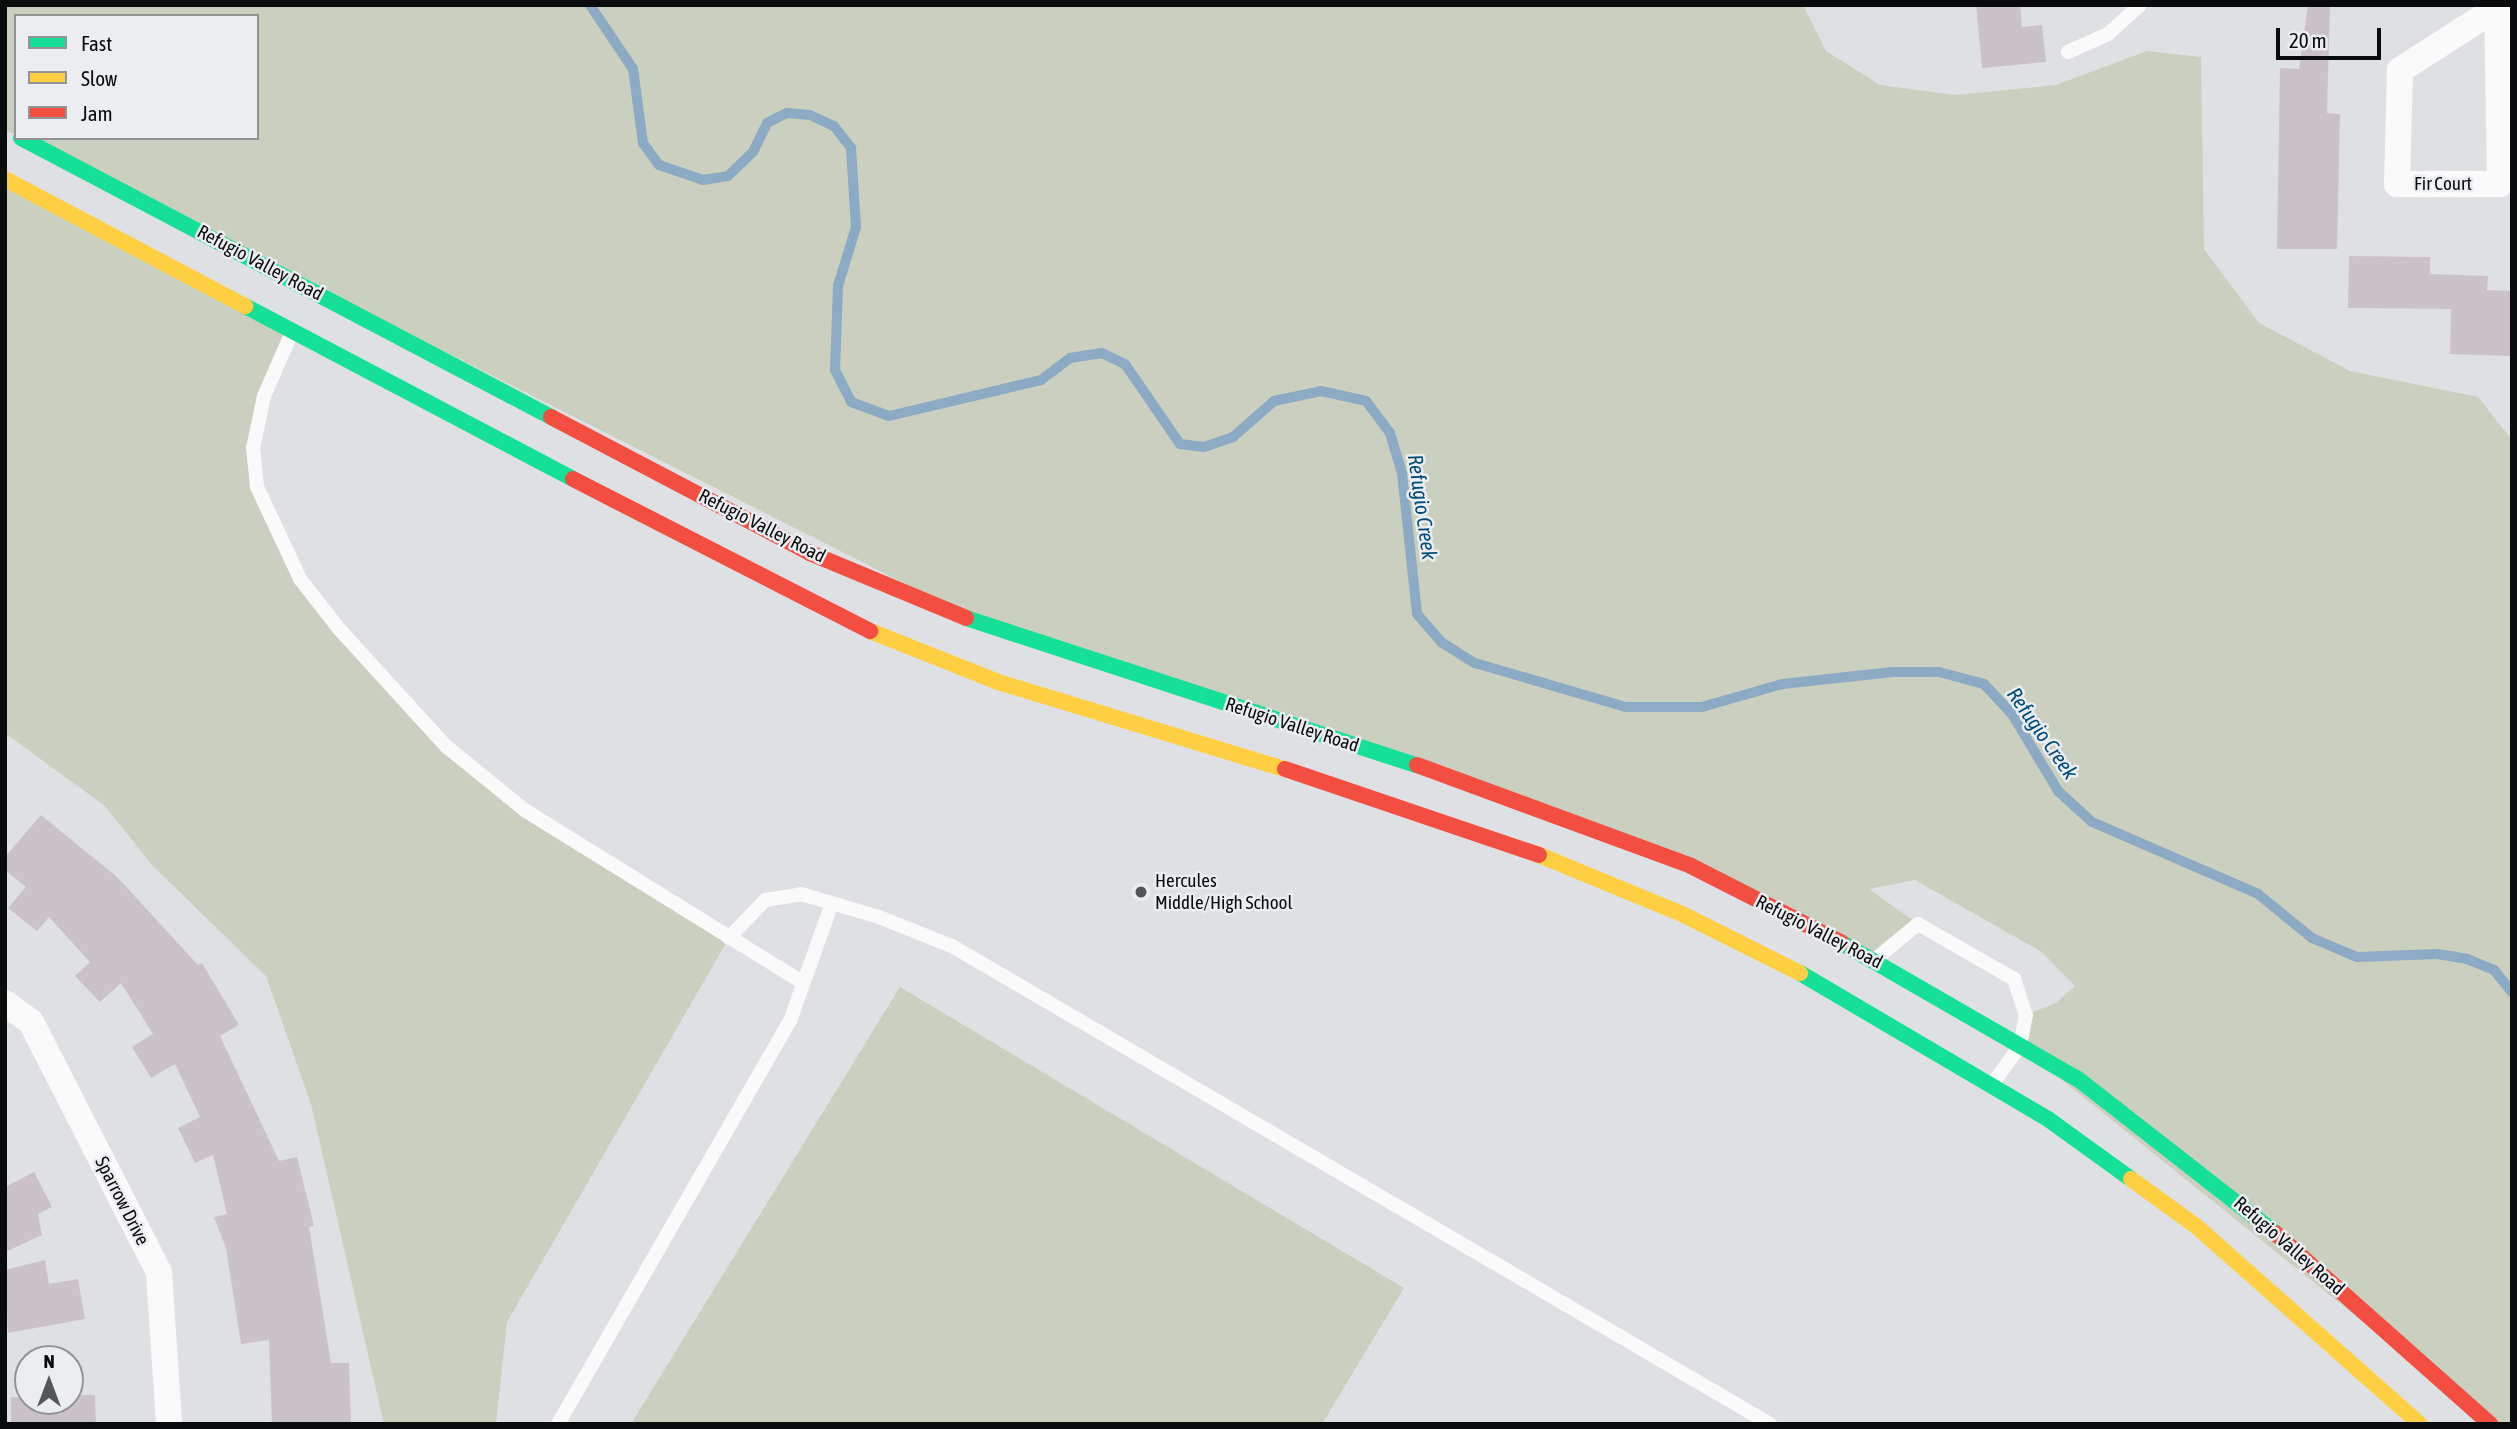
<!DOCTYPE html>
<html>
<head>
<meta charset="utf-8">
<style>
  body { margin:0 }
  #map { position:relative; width:2517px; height:1429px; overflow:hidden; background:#dee0e3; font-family:"Asap Condensed",sans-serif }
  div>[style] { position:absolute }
  .green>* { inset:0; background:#cacfbf }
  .stream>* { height:10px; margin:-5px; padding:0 5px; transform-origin:5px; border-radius:5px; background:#8caac4 }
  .building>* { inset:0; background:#cbc2c8 }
  .lane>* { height:14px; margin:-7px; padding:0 7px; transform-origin:7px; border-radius:7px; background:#fafafb }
  .street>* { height:26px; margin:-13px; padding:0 13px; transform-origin:13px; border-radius:13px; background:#fafafb }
  .fast>* { height:16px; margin:-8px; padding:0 8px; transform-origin:8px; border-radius:8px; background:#16e098 }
  .slow>* { height:16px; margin:-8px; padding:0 8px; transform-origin:8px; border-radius:8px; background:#ffcf43 }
  .jam>* { height:16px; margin:-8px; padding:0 8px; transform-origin:8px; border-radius:8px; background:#f24e42 }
  .dots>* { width:19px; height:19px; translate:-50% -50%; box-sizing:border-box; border:4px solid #ebedf1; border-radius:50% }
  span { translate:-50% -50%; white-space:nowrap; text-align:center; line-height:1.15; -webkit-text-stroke:5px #ebedf1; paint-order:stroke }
  .street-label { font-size:19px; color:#0a0b0d }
  .poi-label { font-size:19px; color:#0a0b0d }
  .left { translate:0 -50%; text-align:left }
  .water-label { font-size:21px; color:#004b79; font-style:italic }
  .frame { position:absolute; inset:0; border:7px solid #0a0b0d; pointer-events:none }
  .legend { position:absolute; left:14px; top:14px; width:245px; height:126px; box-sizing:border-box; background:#ebedf1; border:2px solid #919396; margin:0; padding:9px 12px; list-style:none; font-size:21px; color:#0a0b0d }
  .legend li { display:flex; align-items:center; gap:14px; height:35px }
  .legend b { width:35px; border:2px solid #919396 }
  .north { position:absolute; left:14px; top:1345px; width:70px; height:70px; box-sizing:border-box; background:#ebedf1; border:2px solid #919396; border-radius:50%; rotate:0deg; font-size:19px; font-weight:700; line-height:28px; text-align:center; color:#0a0b0d }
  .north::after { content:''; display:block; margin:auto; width:24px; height:32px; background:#545658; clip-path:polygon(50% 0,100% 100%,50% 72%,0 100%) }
  .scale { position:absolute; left:2276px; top:28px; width:105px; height:32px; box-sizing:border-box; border:4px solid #0a0b0d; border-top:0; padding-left:9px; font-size:21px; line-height:24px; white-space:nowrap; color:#0a0b0d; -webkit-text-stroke:5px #ebedf1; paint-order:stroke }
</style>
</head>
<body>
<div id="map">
  <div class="green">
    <i style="clip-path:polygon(5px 5px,1803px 5px,1826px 51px,1880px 85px,1955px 95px,2056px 85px,2147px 51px,2201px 57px,2204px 249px,2259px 323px,2350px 371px,2478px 397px,2512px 440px,2512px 1424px,2490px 1424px,2020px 1046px,2026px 1015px,2056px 1003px,2075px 986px,2042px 952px,1915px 880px,1869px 889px,1918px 924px,1874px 959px,1691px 866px,1005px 634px,21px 138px,257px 138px,257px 16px,16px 16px,16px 135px,5px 130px)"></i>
    <i style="clip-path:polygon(5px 179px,293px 330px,264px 396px,257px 487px,300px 579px,393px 693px,526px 811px,729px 938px,507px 1322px,496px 1424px,384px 1424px,311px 1104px,266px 976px,153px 866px,105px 806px,5px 733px)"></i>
    <i style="clip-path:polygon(900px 987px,1404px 1288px,1322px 1424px,631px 1424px)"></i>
  </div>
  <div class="stream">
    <i style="left:590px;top:5px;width:77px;rotate:56.1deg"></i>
    <i style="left:633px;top:69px;width:75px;rotate:82.3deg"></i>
    <i style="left:643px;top:143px;width:27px;rotate:54deg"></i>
    <i style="left:659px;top:165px;width:46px;rotate:18.8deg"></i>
    <i style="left:703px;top:180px;width:25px;rotate:-9deg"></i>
    <i style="left:728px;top:176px;width:35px;rotate:-44deg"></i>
    <i style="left:753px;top:152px;width:32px;rotate:-64deg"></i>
    <i style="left:767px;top:123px;width:22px;rotate:-27deg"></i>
    <i style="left:787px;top:113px;width:23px;rotate:5deg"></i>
    <i style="left:810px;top:115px;width:26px;rotate:25deg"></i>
    <i style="left:834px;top:126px;width:28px;rotate:52deg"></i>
    <i style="left:851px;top:148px;width:79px;rotate:86.4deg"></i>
    <i style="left:856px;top:227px;width:62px;rotate:107deg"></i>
    <i style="left:838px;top:286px;width:84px;rotate:92deg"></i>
    <i style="left:835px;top:370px;width:36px;rotate:63deg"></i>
    <i style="left:851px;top:402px;width:40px;rotate:20.2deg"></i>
    <i style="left:889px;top:416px;width:156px;rotate:-13.3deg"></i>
    <i style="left:1041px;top:380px;width:36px;rotate:-37deg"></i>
    <i style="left:1070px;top:358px;width:32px;rotate:-9deg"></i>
    <i style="left:1102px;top:353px;width:25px;rotate:26deg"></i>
    <i style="left:1125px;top:364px;width:97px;rotate:55.5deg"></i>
    <i style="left:1180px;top:444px;width:24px;rotate:7deg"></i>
    <i style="left:1204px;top:447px;width:31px;rotate:-19deg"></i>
    <i style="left:1233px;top:437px;width:55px;rotate:-41.3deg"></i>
    <i style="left:1274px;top:401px;width:48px;rotate:-12deg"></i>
    <i style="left:1321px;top:391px;width:46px;rotate:12.5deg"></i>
    <i style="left:1366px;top:401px;width:40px;rotate:53deg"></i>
    <i style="left:1390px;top:433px;width:42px;rotate:73.3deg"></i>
    <i style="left:1402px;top:473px;width:142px;rotate:83.9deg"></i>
    <i style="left:1417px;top:614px;width:37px;rotate:49deg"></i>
    <i style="left:1441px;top:642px;width:40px;rotate:32deg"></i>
    <i style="left:1475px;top:663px;width:156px;rotate:16.3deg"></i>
    <i style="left:1625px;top:707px;width:77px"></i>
    <i style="left:1702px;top:707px;width:83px;rotate:-16deg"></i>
    <i style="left:1782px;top:684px;width:111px;rotate:-6.2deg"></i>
    <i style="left:1892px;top:672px;width:47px"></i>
    <i style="left:1939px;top:672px;width:47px;rotate:14.9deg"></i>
    <i style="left:1984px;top:684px;width:41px;rotate:47deg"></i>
    <i style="left:2012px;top:714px;width:90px;rotate:59.1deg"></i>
    <i style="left:2058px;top:791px;width:46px;rotate:42.4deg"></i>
    <i style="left:2092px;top:822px;width:181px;rotate:23.4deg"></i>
    <i style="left:2258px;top:894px;width:70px;rotate:39.2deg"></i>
    <i style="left:2312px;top:938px;width:49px;rotate:22.9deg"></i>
    <i style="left:2357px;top:957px;width:80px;rotate:-2.1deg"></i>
    <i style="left:2437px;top:954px;width:30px;rotate:9deg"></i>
    <i style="left:2467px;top:959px;width:29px;rotate:22deg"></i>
    <i style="left:2494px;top:970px;width:28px;rotate:51deg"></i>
  </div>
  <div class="building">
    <i style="clip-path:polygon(1976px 5px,2020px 5px,2022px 27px,2042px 25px,2046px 62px,1982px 68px)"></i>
    <i style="clip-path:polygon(2308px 5px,2330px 5px,2327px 113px,2340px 114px,2337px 249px,2277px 249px,2280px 68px,2299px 69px)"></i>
    <i style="clip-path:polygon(2349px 256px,2430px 257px,2430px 274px,2488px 276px,2487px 290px,2512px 291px,2512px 356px,2450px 354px,2451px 309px,2348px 308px)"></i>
    <i style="clip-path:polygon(41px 815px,117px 877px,198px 965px,202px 963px,239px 1025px,220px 1036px,279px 1161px,297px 1157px,314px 1226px,309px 1227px,331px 1363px,349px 1363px,351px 1424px,272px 1424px,269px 1340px,241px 1344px,226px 1248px,214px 1217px,227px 1214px,213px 1155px,195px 1163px,178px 1128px,200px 1117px,175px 1064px,151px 1078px,132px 1047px,153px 1034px,121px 983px,100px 1002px,75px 976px,90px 962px,49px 917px,37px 931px,8px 908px,26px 887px,5px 870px,5px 857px)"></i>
    <i style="clip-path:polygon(34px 1172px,52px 1207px,38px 1214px,42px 1235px,5px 1252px,5px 1187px)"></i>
    <i style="clip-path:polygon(45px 1260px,49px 1284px,78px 1279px,85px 1319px,8px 1333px,5px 1270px)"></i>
    <i style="clip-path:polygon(70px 1395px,95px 1395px,96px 1424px,11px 1424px,11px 1397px,70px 1401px)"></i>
  </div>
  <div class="lane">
    <i style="left:2068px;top:52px;width:44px;rotate:-24.2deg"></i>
    <i style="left:2108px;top:34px;width:43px;rotate:-42.2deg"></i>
    <i style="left:292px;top:332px;width:70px;rotate:113.6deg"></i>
    <i style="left:264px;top:396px;width:53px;rotate:101.9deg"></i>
    <i style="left:253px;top:448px;width:39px;rotate:84deg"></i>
    <i style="left:257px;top:487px;width:102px;rotate:64.9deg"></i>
    <i style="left:300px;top:579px;width:65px;rotate:51.9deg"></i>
    <i style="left:340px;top:630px;width:159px;rotate:47.6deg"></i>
    <i style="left:447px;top:747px;width:102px;rotate:39deg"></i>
    <i style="left:526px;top:811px;width:326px;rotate:31.8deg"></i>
    <i style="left:729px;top:938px;width:52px;rotate:-46.5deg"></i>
    <i style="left:765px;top:900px;width:36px;rotate:-9deg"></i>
    <i style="left:801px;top:894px;width:81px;rotate:16.4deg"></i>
    <i style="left:879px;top:917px;width:79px;rotate:21.7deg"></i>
    <i style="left:952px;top:946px;width:947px;rotate:30.3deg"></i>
    <i style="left:1878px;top:957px;width:52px;rotate:-39.5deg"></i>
    <i style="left:1918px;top:924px;width:111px;rotate:29.8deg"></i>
    <i style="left:2014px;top:979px;width:38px;rotate:72deg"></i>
    <i style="left:2026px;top:1015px;width:32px;rotate:101deg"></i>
    <i style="left:2020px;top:1046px;width:46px;rotate:126.1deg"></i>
    <i style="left:558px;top:1424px;width:465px;rotate:-60.1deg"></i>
    <i style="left:790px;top:1021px;width:125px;rotate:-70.4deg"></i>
  </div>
  <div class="street">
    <i style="left:2497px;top:5px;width:3px;rotate:90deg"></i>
    <i style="left:2497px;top:8px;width:176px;rotate:89deg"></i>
    <i style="left:2500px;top:184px;width:103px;rotate:180deg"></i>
    <i style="left:2397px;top:184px;width:114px;rotate:-88.5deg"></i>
    <i style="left:2400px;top:70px;width:115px;rotate:-32.6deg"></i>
    <i style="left:5px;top:1003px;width:32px;rotate:36deg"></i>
    <i style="left:31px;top:1022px;width:281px;rotate:62.9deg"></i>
    <i style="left:159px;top:1272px;width:152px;rotate:86.2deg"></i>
  </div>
  <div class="fast">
    <i style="left:21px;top:138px;width:599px;rotate:27.76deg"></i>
    <i style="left:245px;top:306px;width:371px;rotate:27.8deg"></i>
    <i style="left:966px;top:618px;width:474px;rotate:18.1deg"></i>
    <i style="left:1842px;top:943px;width:272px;rotate:30deg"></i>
    <i style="left:2078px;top:1079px;width:250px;rotate:38deg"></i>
    <i style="left:1800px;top:973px;width:288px;rotate:30.5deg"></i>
    <i style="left:2048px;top:1119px;width:102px;rotate:35.9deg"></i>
  </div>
  <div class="slow">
    <i style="left:5px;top:179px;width:272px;rotate:27.9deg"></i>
    <i style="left:870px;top:631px;width:138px;rotate:21.7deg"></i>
    <i style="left:998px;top:682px;width:300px;rotate:16.9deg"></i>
    <i style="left:1539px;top:855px;width:155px;rotate:22.4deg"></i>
    <i style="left:1682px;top:914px;width:132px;rotate:26.6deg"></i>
    <i style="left:2131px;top:1179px;width:80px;rotate:35.9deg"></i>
    <i style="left:2196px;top:1226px;width:299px;rotate:41.5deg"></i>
  </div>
  <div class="jam">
    <i style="left:551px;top:417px;width:293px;rotate:27.7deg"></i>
    <i style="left:810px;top:553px;width:169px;rotate:22.6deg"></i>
    <i style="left:573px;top:479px;width:334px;rotate:27.1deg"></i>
    <i style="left:1417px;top:765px;width:292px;rotate:20.2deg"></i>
    <i style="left:1691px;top:866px;width:169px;rotate:27deg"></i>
    <i style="left:1285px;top:769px;width:268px;rotate:18.7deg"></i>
    <i style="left:2275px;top:1233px;width:288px;rotate:41.6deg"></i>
  </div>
  <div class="dots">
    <i style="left:1141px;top:892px;background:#545658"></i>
  </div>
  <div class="street-label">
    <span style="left:2443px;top:184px">Fir Court</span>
    <span style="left:260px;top:263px;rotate:28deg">Refugio Valley Road</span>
    <span style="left:762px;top:526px;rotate:27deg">Refugio Valley Road</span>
    <span style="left:1292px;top:725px;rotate:18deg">Refugio Valley Road</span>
    <span style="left:1819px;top:932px;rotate:27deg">Refugio Valley Road</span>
    <span style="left:122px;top:1201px;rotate:63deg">Sparrow Drive</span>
    <span style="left:2289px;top:1246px;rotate:41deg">Refugio Valley Road</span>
  </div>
  <div class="poi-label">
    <span class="left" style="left:1155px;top:892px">Hercules<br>Middle/High School</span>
  </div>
  <div class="water-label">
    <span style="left:1423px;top:507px;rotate:82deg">Refugio Creek</span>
    <span style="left:2043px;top:733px;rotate:55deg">Refugio Creek</span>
  </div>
  <div class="frame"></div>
  <ul class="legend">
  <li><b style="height:9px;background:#16e098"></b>Fast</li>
  <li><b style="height:9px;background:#ffcf43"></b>Slow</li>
  <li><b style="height:9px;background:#f24e42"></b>Jam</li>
  </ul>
  <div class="north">N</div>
  <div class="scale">20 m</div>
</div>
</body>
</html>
